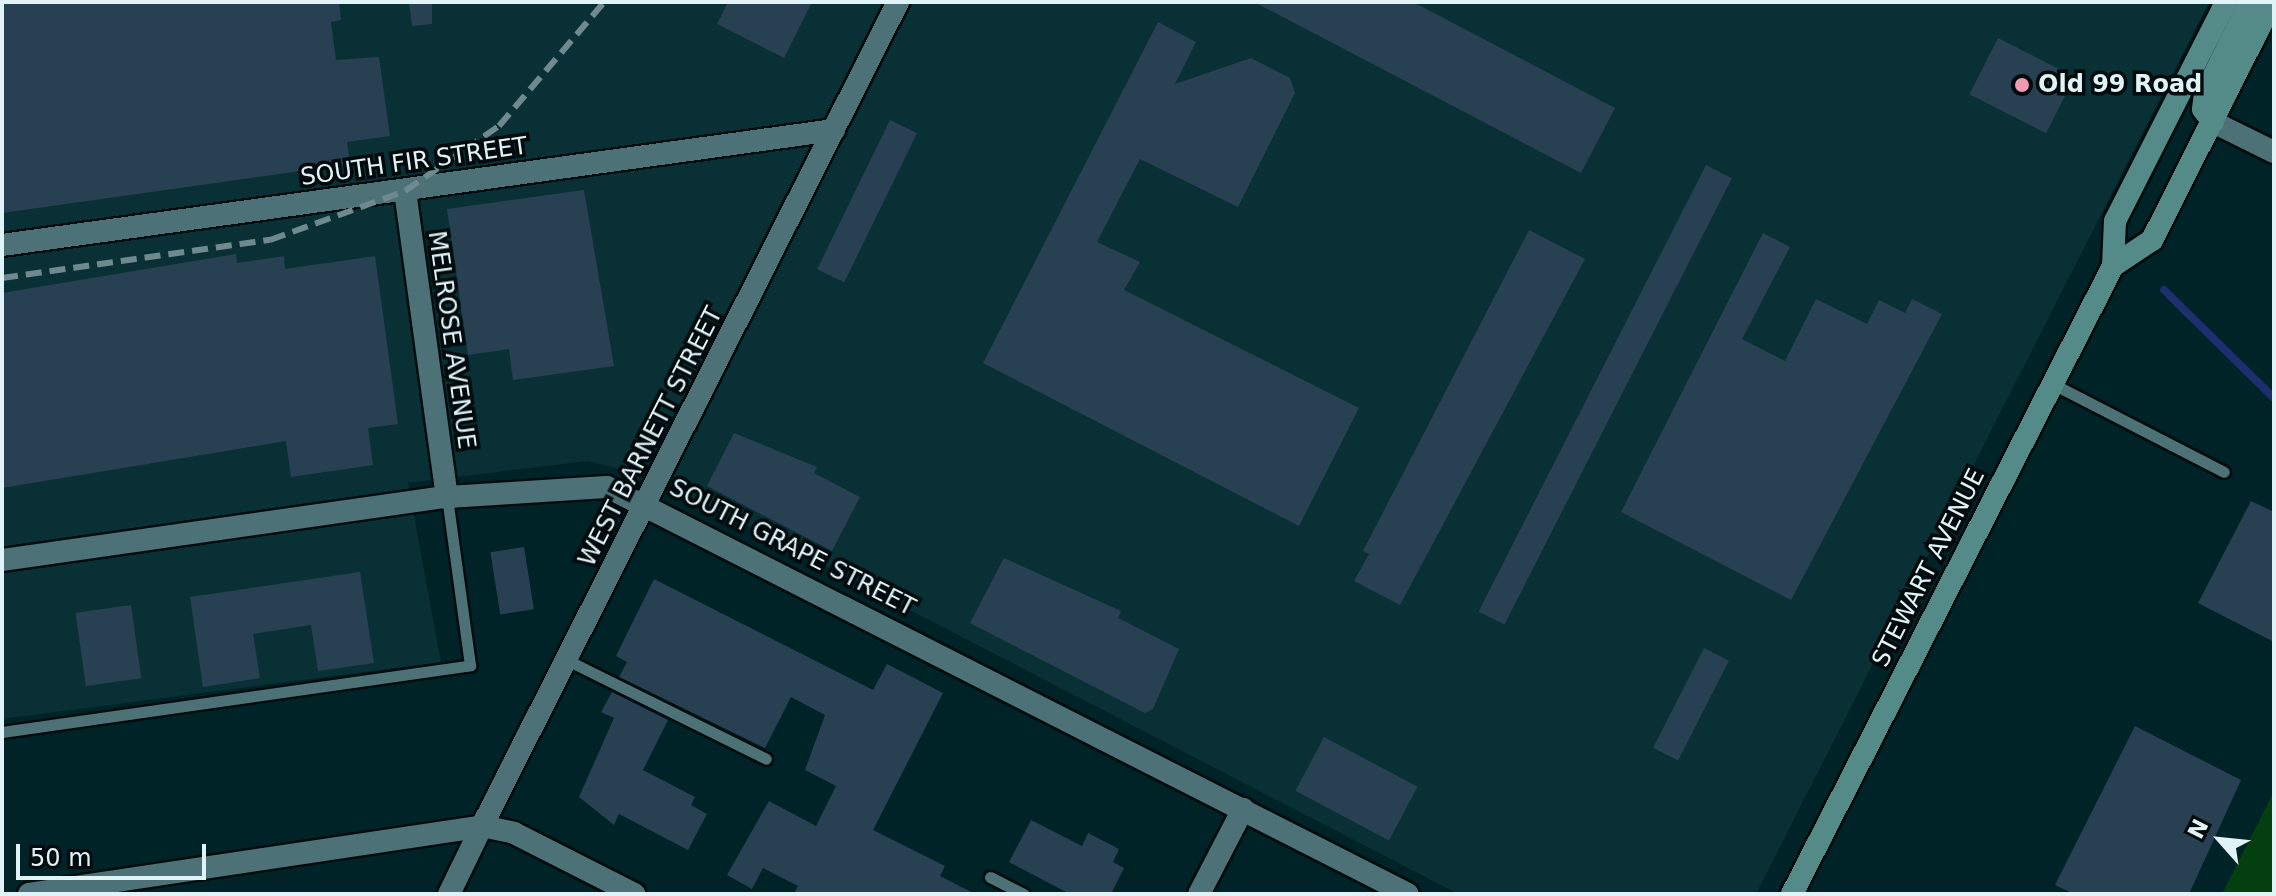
<!DOCTYPE html>
<html>
<head>
<meta charset="utf-8">
<style>
  body { margin:0 }
  #map { position:relative; width:2276px; height:896px; overflow:hidden; background:#002328; font-family:"DejaVu Sans",sans-serif }
  div>[style] { position:absolute }
  .built>* { inset:0; background:#093034 }
  .green>* { inset:0; background:#043f0f }
  .stream>* { height:8px; margin:-4px; padding:0 4px; transform-origin:4px; border-radius:4px; background:#1e2f70 }
  .building>* { inset:0; background:#284152; transform-origin:0 0 }
  .roads { filter:drop-shadow(2px 0 #000b0d) drop-shadow(-2px 0 #000b0d) drop-shadow(0 2px #000b0d) drop-shadow(0 -2px #000b0d) }
  .service>* { height:11px; margin:-5.5px; padding:0 5.5px; transform-origin:5.5px; border-radius:5.5px; background:#4c7176 }
  .minor>* { height:22px; margin:-11px; padding:0 11px; transform-origin:11px; border-radius:11px; background:#4c7176 }
  .tertiary>* { height:22px; margin:-11px; padding:0 11px; transform-origin:11px; border-radius:11px; background:#4c7176 }
  .secondary>* { height:22px; margin:-11px; padding:0 11px; transform-origin:11px; border-radius:11px; background:#548b88 }
  .rail>* { height:6px; margin-top:-3px; transform-origin:0; background:repeating-linear-gradient(90deg,#6f8a8e 0 16px,transparent 0 24px) }
  .dots>* { width:22px; height:22px; translate:-50% -50%; box-sizing:border-box; border:4px solid #000a0c; border-radius:50% }
  span { translate:-50% -50%; white-space:nowrap; text-align:center; line-height:1.15; -webkit-text-stroke:7px #000a0c; paint-order:stroke }
  .poi-label { font-size:24px; color:#e0f4f7; font-weight:700 }
  .left { translate:0 -50%; text-align:left }
  .street-label { font-size:24px; color:#e0f4f7 }
  .frame { position:absolute; inset:0; border:4px solid #e0f4f7; pointer-events:none }
  .north { position:absolute; left:2180px; top:800px; width:80px; height:80px; -webkit-text-stroke:6px #000a0c; paint-order:stroke; rotate:297deg; font-size:22px; font-weight:700; line-height:32px; text-align:center; color:#e0f4f7 }
  .north::after { content:''; display:block; margin:auto; width:28px; height:36px; background:#e0f4f7; clip-path:polygon(50% 0,100% 100%,50% 72%,0 100%) }
  .scale { position:absolute; left:16px; top:844px; width:190px; height:36px; box-sizing:border-box; border:4px solid #e0f4f7; border-top:0; padding-left:10px; font-size:24px; line-height:28px; white-space:nowrap; color:#e0f4f7; -webkit-text-stroke:6px #000a0c; paint-order:stroke }
</style>
</head>
<body>
<div id="map">
  <div class="built">
    <i style="clip-path:polygon(2px 2px,2209px 2px,1756px 894px,1458px 894px,709px 506px,644px 475px,588px 461px,408px 483px,441px 662px,2px 719px)"></i>
  </div>
  <div class="green">
    <i style="clip-path:polygon(2274px 791px,2274px 894px,2222px 894px)"></i>
  </div>
  <div class="stream">
    <i style="left:2164px;top:290px;width:154px;rotate:44.5deg"></i>
  </div>
  <div class="building">
    <i style="clip-path:polygon(2px 2px,339px 2px,341px 20px,331px 22px,336px 60px,379px 57px,390px 136px,347px 142px,350px 164px,2px 213px)"></i>
    <i style="clip-path:polygon(409px 2px,432px 2px,432px 24px,412px 26px)"></i>
    <i style="clip-path:polygon(728px 2px,812px 2px,784px 58px,717px 24px)"></i>
    <i style="clip-path:polygon(1254px 2px,1413px 2px,1615px 108px,1581px 173px)"></i>
    <i style="clip-path:polygon(1158px 22px,1196px 42px,1175px 84px,1251px 58px,1290px 78px,1295px 93px,1238px 207px,1140px 159px,1097px 242px,1140px 262px,1124px 290px,1359px 408px,1299px 526px,983px 363px)"></i>
    <i style="left:1998px;top:38px;width:86px;height:63px;rotate:27deg"></i>
    <i style="left:890px;top:120px;width:30px;height:166px;rotate:26deg"></i>
    <i style="left:1706px;top:165px;width:29px;height:501px;rotate:27deg"></i>
    <i style="clip-path:polygon(584px 190px,614px 366px,513px 380px,509px 349px,468px 355px,447px 209px)"></i>
    <i style="clip-path:polygon(1529px 230px,1585px 259px,1400px 605px,1354px 581px,1369px 554px,1363px 551px)"></i>
    <i style="clip-path:polygon(1763px 233px,1790px 247px,1742px 339px,1785px 361px,1816px 299px,1867px 324px,1879px 300px,1905px 313px,1912px 299px,1942px 314px,1791px 600px,1621px 512px)"></i>
    <i style="clip-path:polygon(236px 254px,237px 263px,284px 256px,285px 269px,375px 256px,398px 424px,368px 428px,373px 465px,291px 477px,286px 441px,2px 488px,2px 293px)"></i>
    <i style="clip-path:polygon(734px 433px,817px 467px,814px 473px,860px 497px,832px 551px,707px 486px)"></i>
    <i style="clip-path:polygon(2251px 501px,2274px 512px,2274px 642px,2198px 603px)"></i>
    <i style="left:524px;top:547px;width:63px;height:34px;rotate:81deg"></i>
    <i style="clip-path:polygon(1004px 558px,1121px 611px,1118px 618px,1179px 649px,1153px 709px,1145px 713px,970px 623px)"></i>
    <i style="clip-path:polygon(360px 572px,374px 663px,318px 671px,311px 625px,253px 634px,260px 678px,203px 687px,190px 597px)"></i>
    <i style="clip-path:polygon(654px 579px,873px 690px,887px 664px,943px 693px,873px 830px,945px 866px,940px 876px,975px 894px,794px 894px,798px 886px,763px 868px,752px 889px,727px 875px,769px 801px,816px 826px,836px 786px,805px 770px,825px 715px,791px 697px,765px 748px,619px 677px,627px 662px,616px 656px)"></i>
    <i style="left:131px;top:605px;width:74px;height:56px;rotate:82deg"></i>
    <i style="left:1704px;top:648px;width:28px;height:112px;rotate:27deg"></i>
    <i style="clip-path:polygon(612px 692px,668px 720px,643px 770px,695px 797px,691px 805px,707px 814px,688px 850px,619px 814px,614px 825px,579px 797px,614px 718px,601px 712px)"></i>
    <i style="clip-path:polygon(2135px 726px,2241px 780px,2189px 894px,2074px 894px,2055px 885px)"></i>
    <i style="left:1324px;top:737px;width:106px;height:61px;rotate:28deg"></i>
    <i style="clip-path:polygon(1031px 820px,1082px 846px,1088px 833px,1119px 849px,1113px 862px,1124px 868px,1111px 894px,1070px 894px,1009px 862px)"></i>
  </div>
  <div class="roads">
    <div class="service">
      <i style="left:2053px;top:384px;width:192px;rotate:27.2deg"></i>
      <i style="left:567px;top:660px;width:222px;rotate:26.4deg"></i>
      <i style="left:2px;top:732px;width:473px;rotate:-8.1deg"></i>
      <i style="left:470px;top:665px;width:170px;rotate:-97.8deg"></i>
      <i style="left:990px;top:877px;width:38px;rotate:27deg"></i>
    </div>
    <div class="minor">
      <i style="left:2213px;top:122px;width:68px;rotate:26.2deg"></i>
      <i style="left:405px;top:191px;width:309px;rotate:82.2deg"></i>
      <i style="left:2px;top:245px;width:840px;rotate:-7.87deg"></i>
      <i style="left:2px;top:560px;width:449px;rotate:-8.1deg"></i>
      <i style="left:447px;top:497px;width:160px;rotate:-3.6deg"></i>
      <i style="left:607px;top:487px;width:898px;rotate:26.94deg"></i>
      <i style="left:449px;top:894px;width:76px;rotate:-64.1deg"></i>
      <i style="left:1199px;top:894px;width:96px;rotate:-62.6deg"></i>
    </div>
    <div class="tertiary">
      <i style="left:482px;top:826px;width:923px;rotate:-63.21deg"></i>
      <i style="left:29px;top:894px;width:458px;rotate:-8.5deg"></i>
      <i style="left:482px;top:826px;width:33px;rotate:12deg"></i>
      <i style="left:514px;top:833px;width:135px;rotate:26.9deg"></i>
    </div>
    <div class="secondary">
      <i style="left:2213px;top:122px;width:16px;rotate:-128deg"></i>
      <i style="left:2203px;top:109px;width:16px;rotate:-83deg"></i>
      <i style="left:2205px;top:93px;width:102px;rotate:-63.7deg"></i>
      <i style="left:2113px;top:266px;width:47px;rotate:-33.7deg"></i>
      <i style="left:2152px;top:240px;width:267px;rotate:-63.2deg"></i>
      <i style="left:1792px;top:894px;width:705px;rotate:-62.93deg"></i>
      <i style="left:2113px;top:266px;width:45px;rotate:-87.5deg"></i>
      <i style="left:2115px;top:221px;width:246px;rotate:-63.1deg"></i>
    </div>
  </div>
  <div class="rail">
    <i style="left:2px;top:278px;width:271px;rotate:-8.1deg"></i>
    <i style="left:270px;top:240px;width:144px;rotate:-19.9deg"></i>
    <i style="left:405px;top:191px;width:114px;rotate:-34.7deg"></i>
    <i style="left:499px;top:126px;width:162px;rotate:-49.7deg"></i>
  </div>
  <div class="dots">
    <i style="left:2022px;top:85px;background:#f19ab3"></i>
  </div>
  <div class="poi-label">
    <span class="left" style="left:2038px;top:85px">Old 99 Road</span>
  </div>
  <div class="street-label">
    <span style="left:414px;top:162px;rotate:-8deg">SOUTH FIR STREET</span>
    <span style="left:451px;top:340px;rotate:82deg">MELROSE AVENUE</span>
    <span style="left:651px;top:437px;rotate:-63deg">WEST BARNETT STREET</span>
    <span style="left:792px;top:548px;rotate:27deg">SOUTH GRAPE STREET</span>
    <span style="left:1929px;top:568px;rotate:-63deg">STEWART AVENUE</span>
  </div>
  <div class="frame"></div>
  <div class="north">N</div>
  <div class="scale">50 m</div>
</div>
</body>
</html>
